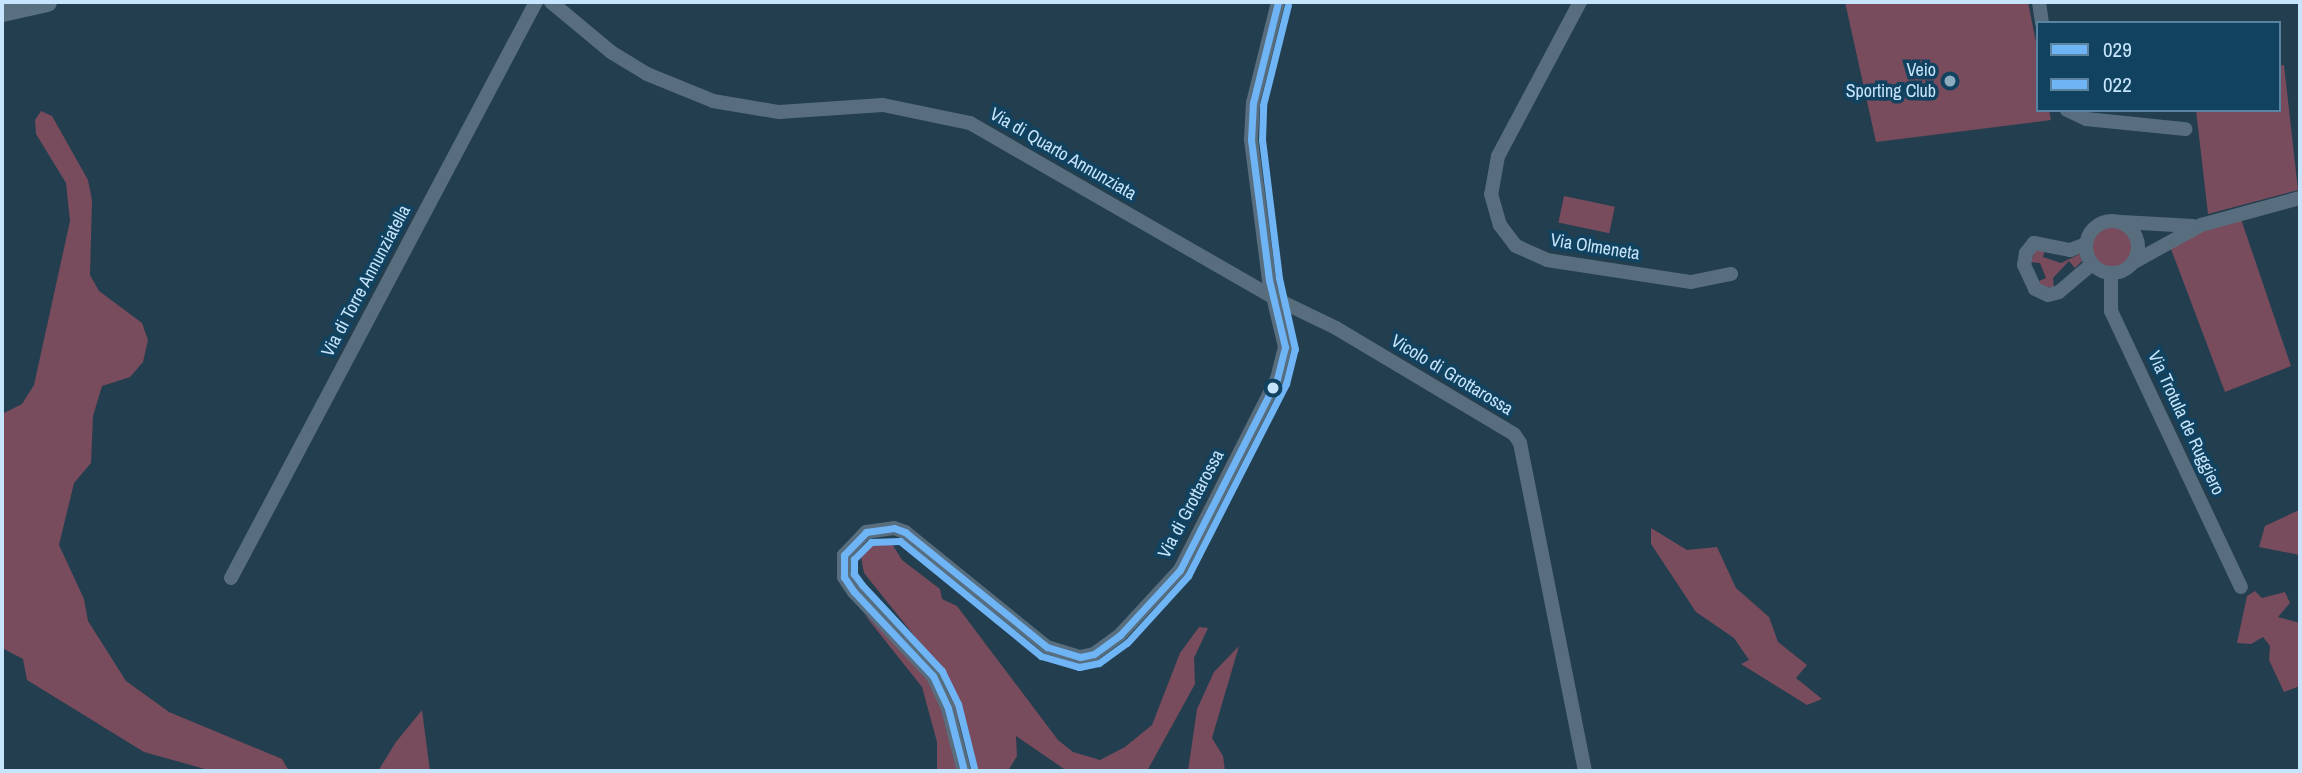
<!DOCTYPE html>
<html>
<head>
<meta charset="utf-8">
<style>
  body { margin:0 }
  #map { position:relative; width:2302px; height:773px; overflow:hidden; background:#233e4e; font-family:"Archivo Narrow",sans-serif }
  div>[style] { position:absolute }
  .green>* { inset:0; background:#784c5c; transform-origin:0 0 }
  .round { border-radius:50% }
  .minor>* { height:14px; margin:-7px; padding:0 7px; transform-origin:7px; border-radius:7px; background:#586e7f }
  .minor>.ring { margin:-7px; padding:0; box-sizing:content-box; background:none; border:14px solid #586e7f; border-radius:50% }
  .highway>* { height:19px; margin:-9.5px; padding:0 9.5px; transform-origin:9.5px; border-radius:9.5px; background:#58707f }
  .bus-1>* { height:7px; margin:-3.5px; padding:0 3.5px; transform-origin:3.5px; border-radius:3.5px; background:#6fb5f5 }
  .bus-2>* { height:7px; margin:-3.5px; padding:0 3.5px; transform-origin:3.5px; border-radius:3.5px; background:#6fb5f5 }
  .dots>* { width:19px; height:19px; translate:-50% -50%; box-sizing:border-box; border:4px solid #114260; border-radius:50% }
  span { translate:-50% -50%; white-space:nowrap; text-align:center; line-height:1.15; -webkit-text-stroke:7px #114260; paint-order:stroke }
  .poi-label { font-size:18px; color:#c6e5fc }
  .right { translate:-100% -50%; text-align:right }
  .street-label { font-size:18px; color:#c6e5fc }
  .frame { position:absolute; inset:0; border:4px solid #c6e5fc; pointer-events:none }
  .legend { position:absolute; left:2036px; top:21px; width:245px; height:91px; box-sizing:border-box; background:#114260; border:2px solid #59839e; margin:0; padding:9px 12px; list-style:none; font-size:21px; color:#c6e5fc }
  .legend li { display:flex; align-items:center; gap:14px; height:35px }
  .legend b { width:35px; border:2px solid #59839e }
</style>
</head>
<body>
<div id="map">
  <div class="green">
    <i style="clip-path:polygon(1845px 2px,2028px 2px,2038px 52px,2038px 110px,2049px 110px,2051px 120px,1876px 142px)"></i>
    <i style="clip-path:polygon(2284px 65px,2298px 190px,2208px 214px,2196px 110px,2279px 110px,2279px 66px)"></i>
    <i style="clip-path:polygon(41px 111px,52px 116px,88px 180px,92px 200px,90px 275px,99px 291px,142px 323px,148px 340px,143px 362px,130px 377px,102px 386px,93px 416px,91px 463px,74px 483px,59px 545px,84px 599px,88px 621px,126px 681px,169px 712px,282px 759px,289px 771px,212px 771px,144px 752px,27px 680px,23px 659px,2px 648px,2px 414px,22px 404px,34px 385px,70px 221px,66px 183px,36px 134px,35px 120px)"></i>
    <i style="left:1564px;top:196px;width:52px;height:27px;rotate:12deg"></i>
    <i style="clip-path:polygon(2241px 219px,2291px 366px,2225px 392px,2171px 249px,2204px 229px)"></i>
    <i class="round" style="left:2091px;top:227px;width:42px;height:42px"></i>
    <i style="clip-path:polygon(2045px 249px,2043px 257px,2061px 263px,2080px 254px,2082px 261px,2075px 268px,2069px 261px,2053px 278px,2054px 288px,2041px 286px,2039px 281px,2046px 278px,2040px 263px,2030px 262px,2036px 250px)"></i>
    <i style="clip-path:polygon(2299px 510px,2300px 555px,2259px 547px,2265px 526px)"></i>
    <i style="clip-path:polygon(1651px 528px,1687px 550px,1717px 547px,1736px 588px,1769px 617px,1778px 642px,1807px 665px,1796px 678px,1822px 699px,1807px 705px,1741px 664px,1749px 660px,1734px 638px,1696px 612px,1651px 544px)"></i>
    <i style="clip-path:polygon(889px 539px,902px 560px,940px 589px,942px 599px,957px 606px,1058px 740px,1073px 752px,1100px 760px,1125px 747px,1152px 725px,1180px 653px,1199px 627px,1208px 628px,1194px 658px,1195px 684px,1147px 771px,1067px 771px,1016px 736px,1017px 756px,1008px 771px,976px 771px,948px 690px,929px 654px,864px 573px,861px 557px,867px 544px)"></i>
    <i style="clip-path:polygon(2255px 591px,2262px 598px,2285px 592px,2290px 603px,2278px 617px,2300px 623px,2300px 686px,2284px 692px,2269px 660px,2270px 646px,2263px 637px,2251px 644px,2237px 643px,2247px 596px)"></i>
    <i style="clip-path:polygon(864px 614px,928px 673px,966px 771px,937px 771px,937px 742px,922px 687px)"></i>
    <i style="clip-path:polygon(1239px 646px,1212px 738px,1223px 756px,1225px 771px,1188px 771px,1197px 709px,1214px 672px)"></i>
    <i style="clip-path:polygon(422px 710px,430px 771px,378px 771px,396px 742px)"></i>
  </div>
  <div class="minor">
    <i style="left:551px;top:2px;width:78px;rotate:39.8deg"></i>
    <i style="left:611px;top:52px;width:42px;rotate:31.4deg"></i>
    <i style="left:647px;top:74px;width:71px;rotate:22.2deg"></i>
    <i style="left:713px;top:101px;width:67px;rotate:9.5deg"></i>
    <i style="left:779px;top:112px;width:104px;rotate:-3.9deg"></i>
    <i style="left:883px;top:105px;width:89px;rotate:11.7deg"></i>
    <i style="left:970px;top:123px;width:351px;rotate:29.9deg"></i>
    <i style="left:1274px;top:298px;width:69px;rotate:25.8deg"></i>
    <i style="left:1336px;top:328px;width:207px;rotate:30.8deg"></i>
    <i style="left:1514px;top:434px;width:11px;rotate:56deg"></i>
    <i style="left:1520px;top:443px;width:334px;rotate:78.8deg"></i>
    <i style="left:1580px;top:2px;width:174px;rotate:118deg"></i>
    <i style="left:1498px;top:156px;width:39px;rotate:100deg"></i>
    <i style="left:1491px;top:194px;width:32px;rotate:74deg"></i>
    <i style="left:1500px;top:225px;width:26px;rotate:53deg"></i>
    <i style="left:1516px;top:246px;width:34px;rotate:24deg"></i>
    <i style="left:1547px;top:260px;width:146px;rotate:8.7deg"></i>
    <i style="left:1691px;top:282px;width:41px;rotate:-11.3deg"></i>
    <i style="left:2039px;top:2px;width:21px;rotate:82deg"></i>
    <i style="left:2067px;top:110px;width:21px;rotate:25deg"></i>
    <i style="left:2086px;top:119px;width:100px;rotate:5.8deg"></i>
    <i class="ring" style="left:2086px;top:221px;width:38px;height:38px"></i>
    <i style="left:2122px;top:222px;width:71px;rotate:3.2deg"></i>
    <i style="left:2086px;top:244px;width:17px;rotate:159deg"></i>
    <i style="left:2070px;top:250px;width:37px;rotate:-169deg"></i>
    <i style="left:2034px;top:243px;width:13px;rotate:129deg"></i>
    <i style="left:2026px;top:253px;width:12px;rotate:99deg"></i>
    <i style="left:2024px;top:265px;width:26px;rotate:65deg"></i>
    <i style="left:2035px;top:289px;width:14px;rotate:25deg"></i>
    <i style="left:2048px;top:295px;width:11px;rotate:-15deg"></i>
    <i style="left:2059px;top:292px;width:43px;rotate:-40.3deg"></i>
    <i style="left:2134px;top:262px;width:77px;rotate:-28.9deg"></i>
    <i style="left:2201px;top:225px;width:103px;rotate:-15.3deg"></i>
    <i style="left:2111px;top:274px;width:37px;rotate:90deg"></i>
    <i style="left:2111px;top:311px;width:305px;rotate:64.8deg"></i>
    <i style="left:231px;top:578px;width:652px;rotate:-62.1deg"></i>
    <i style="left:964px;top:771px;width:65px;rotate:-104.3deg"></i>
    <i style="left:948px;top:708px;width:35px;rotate:-115deg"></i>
    <i style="left:933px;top:676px;width:115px;rotate:-133.2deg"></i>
    <i style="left:854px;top:592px;width:18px;rotate:-124deg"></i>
    <i style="left:844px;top:577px;width:22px;rotate:-90deg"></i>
    <i style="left:844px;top:555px;width:32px;rotate:-46deg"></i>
    <i style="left:866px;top:532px;width:28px;rotate:-8deg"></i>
    <i style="left:894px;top:528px;width:12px;rotate:20deg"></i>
    <i style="left:905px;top:532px;width:183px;rotate:39deg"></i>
    <i style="left:1047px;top:647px;width:34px;rotate:17deg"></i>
    <i style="left:1080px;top:657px;width:14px;rotate:-12deg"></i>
    <i style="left:1094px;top:654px;width:32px;rotate:-36deg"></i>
    <i style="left:1120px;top:635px;width:88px;rotate:-47.3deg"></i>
    <i style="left:1180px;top:570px;width:214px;rotate:-63.1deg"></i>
    <i style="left:1277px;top:379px;width:33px;rotate:-76deg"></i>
    <i style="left:1285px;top:347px;width:69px;rotate:-103.4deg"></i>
    <i style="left:1269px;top:280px;width:141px;rotate:-97.3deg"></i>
    <i style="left:1251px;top:140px;width:37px;rotate:-87deg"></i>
    <i style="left:1253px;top:103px;width:104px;rotate:-76.1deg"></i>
  </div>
  <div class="highway">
    <i style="left:2px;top:12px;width:46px;rotate:-12.5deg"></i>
  </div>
  <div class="bus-1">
    <i style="left:964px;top:771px;width:65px;rotate:-104.3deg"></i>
    <i style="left:948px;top:708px;width:35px;rotate:-115deg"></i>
    <i style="left:933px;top:676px;width:115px;rotate:-133.2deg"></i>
    <i style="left:854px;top:592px;width:18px;rotate:-124deg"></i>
    <i style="left:844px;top:577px;width:22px;rotate:-90deg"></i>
    <i style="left:844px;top:555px;width:32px;rotate:-46deg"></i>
    <i style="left:866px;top:532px;width:28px;rotate:-8deg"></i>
    <i style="left:894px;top:528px;width:12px;rotate:20deg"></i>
    <i style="left:905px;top:532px;width:183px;rotate:39deg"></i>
    <i style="left:1047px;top:647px;width:34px;rotate:17deg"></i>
    <i style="left:1080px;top:657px;width:14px;rotate:-12deg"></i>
    <i style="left:1094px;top:654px;width:32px;rotate:-36deg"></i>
    <i style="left:1120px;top:635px;width:88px;rotate:-47.3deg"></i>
    <i style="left:1180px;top:570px;width:214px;rotate:-63.1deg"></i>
    <i style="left:1277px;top:379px;width:33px;rotate:-76deg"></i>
    <i style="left:1285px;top:347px;width:69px;rotate:-103.4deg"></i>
    <i style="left:1269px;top:280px;width:141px;rotate:-97.3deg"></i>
    <i style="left:1251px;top:140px;width:37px;rotate:-87deg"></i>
    <i style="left:1253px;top:103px;width:104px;rotate:-76.1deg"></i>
  </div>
  <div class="bus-2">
    <i style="left:974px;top:768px;width:66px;rotate:-104deg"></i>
    <i style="left:958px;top:704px;width:37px;rotate:-116deg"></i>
    <i style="left:942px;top:671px;width:117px;rotate:-132.9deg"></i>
    <i style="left:862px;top:585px;width:14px;rotate:-126deg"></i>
    <i style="left:854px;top:574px;width:15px;rotate:-90deg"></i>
    <i style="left:854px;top:559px;width:24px;rotate:-45deg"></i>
    <i style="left:871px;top:542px;width:29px;rotate:-2deg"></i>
    <i style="left:900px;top:541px;width:182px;rotate:39.2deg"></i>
    <i style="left:1041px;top:656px;width:40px;rotate:16deg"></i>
    <i style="left:1079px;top:667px;width:20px;rotate:-11deg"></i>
    <i style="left:1099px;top:663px;width:34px;rotate:-36deg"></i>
    <i style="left:1127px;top:643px;width:91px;rotate:-47.7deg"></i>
    <i style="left:1188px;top:576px;width:216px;rotate:-63deg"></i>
    <i style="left:1286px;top:384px;width:36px;rotate:-76deg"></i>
    <i style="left:1295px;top:349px;width:73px;rotate:-102.7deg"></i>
    <i style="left:1279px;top:278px;width:139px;rotate:-97deg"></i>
    <i style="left:1262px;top:140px;width:35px;rotate:-88deg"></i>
    <i style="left:1263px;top:105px;width:103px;rotate:-76deg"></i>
  </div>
  <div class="dots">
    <i style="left:1950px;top:81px;background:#8dabbf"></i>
    <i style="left:1273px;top:388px;background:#c6e5fc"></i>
  </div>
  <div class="poi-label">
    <span class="right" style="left:1936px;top:81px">Veio<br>Sporting Club</span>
  </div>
  <div class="street-label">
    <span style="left:1063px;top:154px;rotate:30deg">Via di Quarto Annunziata</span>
    <span style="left:1595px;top:247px;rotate:9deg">Via Olmeneta</span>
    <span style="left:366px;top:281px;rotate:-62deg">Via di Torre Annunziatella</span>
    <span style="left:1452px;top:375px;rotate:31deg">Vicolo di Grottarossa</span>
    <span style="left:2186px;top:423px;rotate:65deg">Via Trotula de Ruggiero</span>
    <span style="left:1191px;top:504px;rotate:-62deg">Via di Grottarossa</span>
  </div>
  <div class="frame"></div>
  <ul class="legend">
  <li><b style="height:9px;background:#6fb5f5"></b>029</li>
  <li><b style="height:9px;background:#6fb5f5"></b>022</li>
  </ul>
</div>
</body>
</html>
